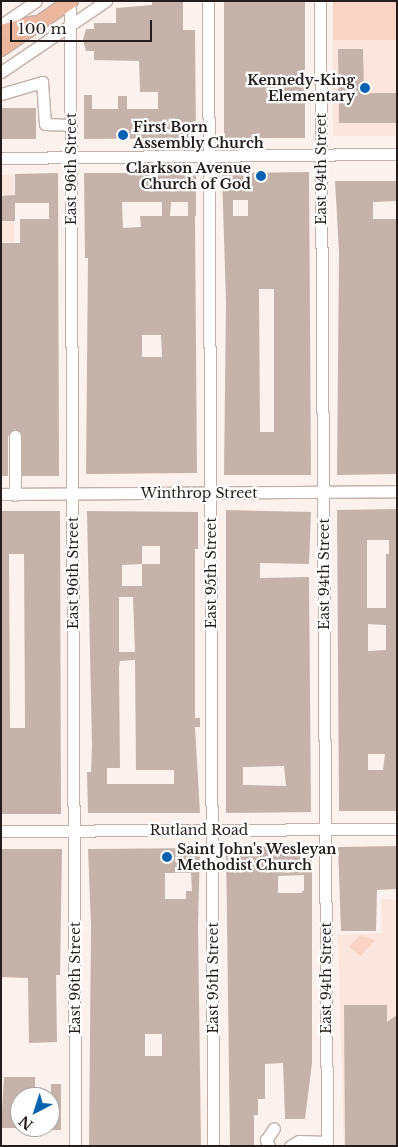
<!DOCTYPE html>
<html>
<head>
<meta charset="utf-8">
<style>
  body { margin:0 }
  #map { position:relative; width:398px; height:1147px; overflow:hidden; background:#fdf1ed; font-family:"Libre Baskerville",serif }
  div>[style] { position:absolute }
  .built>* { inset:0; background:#fbe5dc; transform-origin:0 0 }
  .green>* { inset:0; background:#f9d4c6; transform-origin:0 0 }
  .building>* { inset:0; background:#c5b2ab; transform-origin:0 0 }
  .roads { filter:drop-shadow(1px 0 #c2afa8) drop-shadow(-1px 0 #c2afa8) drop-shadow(0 1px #c2afa8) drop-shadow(0 -1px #c2afa8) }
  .minor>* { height:11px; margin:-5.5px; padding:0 5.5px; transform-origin:5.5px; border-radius:5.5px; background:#fff }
  .major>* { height:14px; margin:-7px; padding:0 7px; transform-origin:7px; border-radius:7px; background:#ecb59e }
  .dots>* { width:14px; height:14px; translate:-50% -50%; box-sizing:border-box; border:2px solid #fff; border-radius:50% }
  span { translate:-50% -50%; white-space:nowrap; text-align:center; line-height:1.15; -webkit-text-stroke:4.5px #fff; paint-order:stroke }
  .poi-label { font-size:14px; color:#241d1b; font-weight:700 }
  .right { translate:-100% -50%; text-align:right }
  .left { translate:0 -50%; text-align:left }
  .street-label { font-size:14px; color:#241d1b }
  .frame { position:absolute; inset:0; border:2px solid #241d1b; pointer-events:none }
  .north { position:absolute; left:10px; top:1087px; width:50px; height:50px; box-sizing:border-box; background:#fff; border:1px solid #a7a5a4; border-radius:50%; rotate:220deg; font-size:14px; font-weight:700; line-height:20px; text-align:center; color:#241d1b }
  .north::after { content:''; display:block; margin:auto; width:18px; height:22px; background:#0763b0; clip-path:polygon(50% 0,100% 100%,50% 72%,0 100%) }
  .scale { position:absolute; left:10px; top:20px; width:142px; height:22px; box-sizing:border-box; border:2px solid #241d1b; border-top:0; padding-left:6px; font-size:15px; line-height:18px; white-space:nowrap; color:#241d1b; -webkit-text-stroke:4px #fff; paint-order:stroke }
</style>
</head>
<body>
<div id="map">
  <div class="built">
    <i style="left:333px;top:40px;width:64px;height:96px"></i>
    <i style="left:1px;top:175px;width:13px;height:67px"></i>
    <i style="clip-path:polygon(381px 899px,397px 900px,397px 1146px,344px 1146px,338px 935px,382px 933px)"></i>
  </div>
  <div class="green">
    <i style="left:333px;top:1px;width:64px;height:39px"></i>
    <i style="clip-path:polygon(360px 935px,375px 940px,361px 956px,349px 947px)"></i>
  </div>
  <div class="building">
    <i style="clip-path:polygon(152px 1px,183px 1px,183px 30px,195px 30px,196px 138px,84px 139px,84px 95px,92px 95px,92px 109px,118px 109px,118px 96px,127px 96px,127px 109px,158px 109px,158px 92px,140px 92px,139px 61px,94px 60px,94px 51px,86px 51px,83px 40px,86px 29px,94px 29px,94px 23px,116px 23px,116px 8px,152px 5px)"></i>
    <i style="left:224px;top:1px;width:81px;height:137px"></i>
    <i style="clip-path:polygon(338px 49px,363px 49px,364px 93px,397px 93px,397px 123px,339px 123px)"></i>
    <i style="left:1px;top:108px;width:35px;height:31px"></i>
    <i style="clip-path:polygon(evenodd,309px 172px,311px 475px,224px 475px,226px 302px,222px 173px,309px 172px,233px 200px,248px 200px,248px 216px,233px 216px,233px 200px,309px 172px,259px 289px,274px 289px,274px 432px,260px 432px,259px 289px)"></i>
    <i style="clip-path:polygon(58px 173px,59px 476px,22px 476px,22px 436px,15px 429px,8px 436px,8px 476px,1px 476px,1px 243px,20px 243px,20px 219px,49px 219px,49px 203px,15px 203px,15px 221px,1px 221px,1px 196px,15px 195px,15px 174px)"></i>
    <i style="clip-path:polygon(evenodd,84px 173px,196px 173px,196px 216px,188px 216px,188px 202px,171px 202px,170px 216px,195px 216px,197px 473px,86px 474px,88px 258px,85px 258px,84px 173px,122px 202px,162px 202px,162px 216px,140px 216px,141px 227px,123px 228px,122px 202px,84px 173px,142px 335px,161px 335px,162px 357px,142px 357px,142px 335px)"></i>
    <i style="clip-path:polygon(335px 181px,397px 181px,397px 201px,373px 202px,373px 219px,397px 219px,397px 474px,337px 475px,339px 252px)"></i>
    <i style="clip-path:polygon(evenodd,397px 509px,397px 811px,339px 811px,337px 510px,397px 509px,367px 540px,389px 540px,389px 554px,386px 554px,386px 608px,367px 608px,367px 540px,397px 509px,368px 624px,386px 625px,386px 650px,368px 651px,368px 624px,397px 509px,368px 754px,385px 754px,383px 770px,368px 770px,368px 754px)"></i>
    <i style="clip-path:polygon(evenodd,226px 510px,311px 512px,309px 564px,260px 563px,260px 578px,309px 577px,311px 812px,226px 813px,226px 510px,284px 766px,286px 786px,243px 785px,243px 767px,284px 766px)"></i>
    <i style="clip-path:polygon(evenodd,1px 511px,60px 511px,61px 814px,1px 814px,1px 511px,9px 554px,24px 554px,25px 728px,10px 728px,9px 554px)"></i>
    <i style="clip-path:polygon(evenodd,87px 511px,198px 512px,198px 549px,195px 549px,195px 718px,200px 718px,200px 727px,195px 727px,200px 813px,88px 813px,87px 772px,91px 772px,92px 746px,87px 511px,142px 546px,160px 546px,160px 564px,142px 564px,142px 546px,87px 511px,142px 564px,142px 586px,122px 586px,122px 565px,142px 564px,87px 511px,119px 597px,133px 597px,135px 652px,119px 652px,119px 597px,87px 511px,135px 660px,136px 770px,174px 770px,174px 784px,107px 784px,107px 768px,120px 768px,119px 667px,120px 661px,135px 660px)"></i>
    <i style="clip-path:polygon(397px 846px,397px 889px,377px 890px,376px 931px,341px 931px,338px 847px)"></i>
    <i style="clip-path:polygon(evenodd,226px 847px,312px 847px,312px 1063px,305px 1119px,285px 1119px,283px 1063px,265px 1064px,265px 1099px,258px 1099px,258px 1115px,254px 1115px,254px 1146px,230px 1146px,226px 847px,304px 875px,304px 890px,301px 893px,278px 893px,278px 876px,304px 875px)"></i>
    <i style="clip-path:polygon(evenodd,200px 848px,198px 925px,201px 1146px,89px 1146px,91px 926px,88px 849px,200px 848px,165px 873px,191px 873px,192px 891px,186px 891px,186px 899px,165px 899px,165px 873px,200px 848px,145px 1034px,162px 1034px,162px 1056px,145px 1056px,145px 1034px)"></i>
    <i style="clip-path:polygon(1px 849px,62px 849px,60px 975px,56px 975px,57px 1042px,29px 1043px,28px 978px,1px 977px)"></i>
    <i style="clip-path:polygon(344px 1005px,387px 1005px,387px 1022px,397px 1015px,397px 1146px,345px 1146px)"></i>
    <i style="clip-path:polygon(4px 1077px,35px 1077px,35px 1097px,20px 1097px,20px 1128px,1px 1128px)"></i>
    <i style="left:51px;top:1084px;width:10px;height:46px"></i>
  </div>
  <div class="roads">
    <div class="minor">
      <i style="left:70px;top:1px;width:1145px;rotate:89.75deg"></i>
      <i style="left:208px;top:1px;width:1145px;rotate:89.75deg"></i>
      <i style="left:320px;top:1px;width:1145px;rotate:89.65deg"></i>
      <i style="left:1px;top:25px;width:42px;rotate:-34.4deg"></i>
      <i style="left:1px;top:72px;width:127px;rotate:-34.1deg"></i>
      <i style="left:1px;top:94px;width:43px;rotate:-16.3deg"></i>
      <i style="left:42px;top:82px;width:42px;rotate:85.9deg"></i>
      <i style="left:45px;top:124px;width:25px;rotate:2deg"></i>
      <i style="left:1px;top:158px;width:396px;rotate:-0.6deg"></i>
      <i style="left:15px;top:436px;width:59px;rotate:90deg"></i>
      <i style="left:1px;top:494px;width:396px;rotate:-0.4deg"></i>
      <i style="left:1px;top:831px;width:396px;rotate:-0.3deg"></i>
      <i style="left:269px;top:1146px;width:7px;rotate:-117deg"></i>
      <i style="left:266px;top:1140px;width:14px;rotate:-56deg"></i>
      <i style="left:290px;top:1146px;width:10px;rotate:-29deg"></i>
      <i style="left:299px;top:1141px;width:28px;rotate:2deg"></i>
    </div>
    <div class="major">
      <i style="left:1px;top:32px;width:34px;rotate:-15deg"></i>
      <i style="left:1px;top:49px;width:85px;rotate:-34.4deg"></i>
    </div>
  </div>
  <div class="dots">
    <i style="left:365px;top:88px;background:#0763b0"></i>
    <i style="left:123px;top:135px;background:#0763b0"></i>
    <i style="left:261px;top:176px;background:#0763b0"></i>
    <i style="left:167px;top:857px;background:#0763b0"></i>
  </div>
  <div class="poi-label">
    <span class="right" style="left:355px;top:88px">Kennedy-King<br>Elementary</span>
    <span class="left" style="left:133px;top:135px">First Born<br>Assembly Church</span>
    <span class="right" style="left:251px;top:176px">Clarkson Avenue<br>Church of God</span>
    <span class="left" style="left:177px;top:857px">Saint John's Wesleyan<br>Methodist Church</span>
  </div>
  <div class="street-label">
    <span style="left:71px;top:169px;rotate:-90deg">East 96th Street</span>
    <span style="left:321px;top:169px;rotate:-90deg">East 94th Street</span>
    <span style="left:199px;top:493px">Winthrop Street</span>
    <span style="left:73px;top:573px;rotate:-90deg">East 96th Street</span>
    <span style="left:211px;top:573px;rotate:-90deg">East 95th Street</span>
    <span style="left:324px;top:574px;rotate:-90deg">East 94th Street</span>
    <span style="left:199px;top:830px">Rutland Road</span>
    <span style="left:75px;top:978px;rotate:-90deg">East 96th Street</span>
    <span style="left:213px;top:978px;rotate:-90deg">East 95th Street</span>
    <span style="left:326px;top:978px;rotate:-90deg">East 94th Street</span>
  </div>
  <div class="frame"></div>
  <div class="north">N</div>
  <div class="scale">100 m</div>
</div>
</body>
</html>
